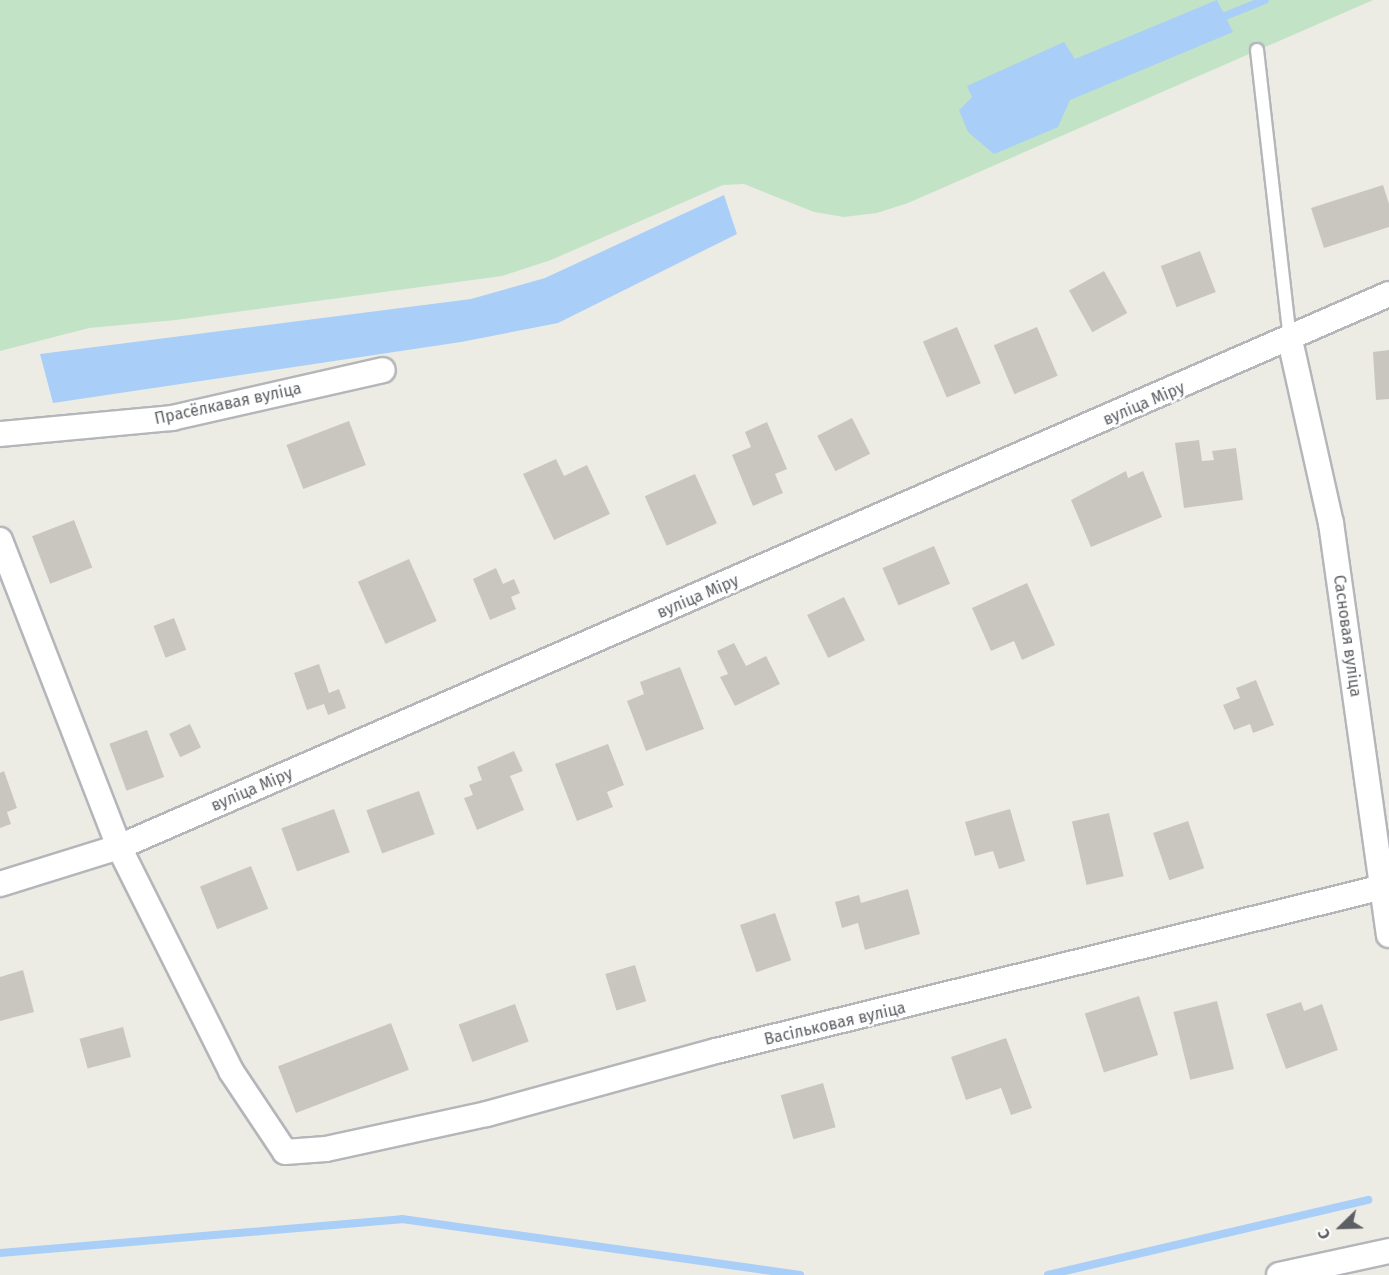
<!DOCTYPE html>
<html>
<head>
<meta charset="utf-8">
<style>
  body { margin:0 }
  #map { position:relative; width:1389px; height:1275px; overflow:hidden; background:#edece4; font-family:"Fira Sans",sans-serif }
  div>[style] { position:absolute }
  .green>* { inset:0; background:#c2e3c5 }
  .water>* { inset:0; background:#a9cef8 }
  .stream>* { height:8px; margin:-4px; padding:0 4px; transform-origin:4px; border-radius:4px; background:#a9cef8 }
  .building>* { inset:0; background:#c9c6c0; transform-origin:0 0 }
  .roads { filter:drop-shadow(2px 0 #b4b6ba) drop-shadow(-2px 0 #b4b6ba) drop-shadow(0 2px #b4b6ba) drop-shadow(0 -2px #b4b6ba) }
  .lane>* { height:12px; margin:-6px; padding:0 6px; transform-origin:6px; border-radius:6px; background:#fff }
  .street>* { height:24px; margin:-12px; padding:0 12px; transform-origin:12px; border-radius:12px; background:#fff }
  span { translate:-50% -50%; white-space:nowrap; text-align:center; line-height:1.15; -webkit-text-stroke:4.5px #fff; paint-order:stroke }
  .street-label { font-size:16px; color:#5c5f63 }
  .north { position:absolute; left:1311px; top:1197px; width:60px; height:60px; -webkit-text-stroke:4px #fff; paint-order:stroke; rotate:247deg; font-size:16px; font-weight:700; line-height:24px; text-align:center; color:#5c5f63 }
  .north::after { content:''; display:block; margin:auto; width:21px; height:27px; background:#5c5f63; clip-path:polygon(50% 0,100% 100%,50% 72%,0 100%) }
</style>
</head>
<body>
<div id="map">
  <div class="green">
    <i style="clip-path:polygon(0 0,1373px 0,908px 203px,877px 213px,844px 217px,814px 212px,744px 184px,723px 185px,551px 260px,502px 276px,176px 320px,89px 328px,0 351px)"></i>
  </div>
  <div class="water">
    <i style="clip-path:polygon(1217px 0,1233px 32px,1070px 100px,1058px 127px,994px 154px,968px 132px,959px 110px,972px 97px,967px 86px,1064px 42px,1075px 59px)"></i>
    <i style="clip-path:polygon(724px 195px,737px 234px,558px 323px,461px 342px,53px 403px,40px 354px,471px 299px,545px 278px)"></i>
  </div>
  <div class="stream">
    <i style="left:1225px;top:16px;width:43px;rotate:-21.8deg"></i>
    <i style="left:0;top:1253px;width:403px;rotate:-4.8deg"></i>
    <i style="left:402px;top:1219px;width:402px;rotate:8deg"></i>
    <i style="left:1048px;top:1275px;width:329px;rotate:-13.2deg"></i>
  </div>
  <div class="building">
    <i style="clip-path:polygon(1383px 185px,1389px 204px,1389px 227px,1324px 248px,1311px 208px)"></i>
    <i style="left:1200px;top:251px;width:44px;height:42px;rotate:69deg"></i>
    <i style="left:1104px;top:271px;width:48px;height:40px;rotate:61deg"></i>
    <i style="left:957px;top:327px;width:61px;height:37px;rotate:67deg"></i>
    <i style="left:1037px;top:327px;width:53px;height:47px;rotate:67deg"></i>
    <i style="clip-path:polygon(1389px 350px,1389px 399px,1376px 400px,1373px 352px)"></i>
    <i style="left:852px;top:418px;width:40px;height:39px;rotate:63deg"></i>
    <i style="left:349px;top:421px;width:47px;height:67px;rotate:69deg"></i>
    <i style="clip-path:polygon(767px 422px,787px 469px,775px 474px,783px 493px,753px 506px,732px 455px,751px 447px,745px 432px)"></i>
    <i style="clip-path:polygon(1199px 440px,1202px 461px,1214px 460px,1212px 451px,1236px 448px,1243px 500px,1184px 508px,1175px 443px)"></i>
    <i style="clip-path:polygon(556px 459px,564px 476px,587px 465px,610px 514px,554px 540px,523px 474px)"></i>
    <i style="clip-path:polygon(1126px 471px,1128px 478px,1143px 471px,1162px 517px,1091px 547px,1071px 500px)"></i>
    <i style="left:695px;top:474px;width:54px;height:55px;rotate:66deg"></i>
    <i style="left:74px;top:520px;width:51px;height:45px;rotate:69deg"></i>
    <i style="left:934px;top:546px;width:41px;height:56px;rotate:67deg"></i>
    <i style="left:409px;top:559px;width:68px;height:56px;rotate:66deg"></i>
    <i style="clip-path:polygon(496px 568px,503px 584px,514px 579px,520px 593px,511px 597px,516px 609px,490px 620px,473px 579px)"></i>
    <i style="clip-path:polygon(1027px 583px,1055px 645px,1022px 660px,1014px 641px,991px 651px,972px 608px)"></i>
    <i style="left:844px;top:597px;width:48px;height:41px;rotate:64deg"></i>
    <i style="left:174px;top:618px;width:34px;height:22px;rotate:69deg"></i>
    <i style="clip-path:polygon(734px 643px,746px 666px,766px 656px,780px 684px,735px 706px,720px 677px,728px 674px,717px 651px)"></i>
    <i style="clip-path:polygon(319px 664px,329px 693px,339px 689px,346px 708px,328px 715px,324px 704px,307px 710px,294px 673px)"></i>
    <i style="clip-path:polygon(680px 667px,704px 729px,646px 751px,627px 701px,644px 694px,640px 682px)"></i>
    <i style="clip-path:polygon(1256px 680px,1274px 725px,1253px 733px,1250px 724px,1234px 730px,1223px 705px,1240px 698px,1236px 688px)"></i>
    <i style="left:190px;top:724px;width:26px;height:23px;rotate:65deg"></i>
    <i style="left:147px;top:730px;width:50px;height:40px;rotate:70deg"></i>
    <i style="clip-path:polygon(608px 744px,624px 785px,607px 792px,613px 807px,577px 821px,555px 764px)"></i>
    <i style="clip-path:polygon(514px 751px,523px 771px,510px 776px,524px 810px,477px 830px,464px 798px,473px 795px,469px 785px,482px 780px,477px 767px)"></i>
    <i style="clip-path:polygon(4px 771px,17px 808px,7px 812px,11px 824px,0 828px,0 773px)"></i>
    <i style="left:419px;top:791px;width:46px;height:56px;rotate:70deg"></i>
    <i style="left:334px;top:809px;width:46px;height:56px;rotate:70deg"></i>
    <i style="clip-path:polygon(1010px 809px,1025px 861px,999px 869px,993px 851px,975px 856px,965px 822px)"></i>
    <i style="left:1109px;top:813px;width:65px;height:38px;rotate:77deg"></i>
    <i style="left:1188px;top:821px;width:50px;height:37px;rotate:71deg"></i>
    <i style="left:251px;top:866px;width:46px;height:55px;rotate:68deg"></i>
    <i style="clip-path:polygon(908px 889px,920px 934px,865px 950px,858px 923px,842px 928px,835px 902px,859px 895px,861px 903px)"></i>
    <i style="left:775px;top:913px;width:50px;height:37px;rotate:71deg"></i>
    <i style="left:635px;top:965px;width:38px;height:31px;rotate:73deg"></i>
    <i style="clip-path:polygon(23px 970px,34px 1012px,0 1021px,0 977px)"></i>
    <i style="left:1139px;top:996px;width:62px;height:57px;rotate:72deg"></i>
    <i style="left:1217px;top:1001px;width:70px;height:45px;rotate:76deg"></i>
    <i style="clip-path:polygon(1301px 1002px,1304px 1011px,1322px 1004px,1338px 1050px,1286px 1069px,1266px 1014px)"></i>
    <i style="left:515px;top:1004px;width:40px;height:60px;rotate:70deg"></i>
    <i style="left:391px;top:1023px;width:50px;height:121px;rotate:69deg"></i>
    <i style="left:123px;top:1027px;width:31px;height:45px;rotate:75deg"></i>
    <i style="clip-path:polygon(1006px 1038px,1032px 1108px,1011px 1115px,1001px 1088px,966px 1100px,951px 1057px)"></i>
    <i style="left:823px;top:1083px;width:46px;height:44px;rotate:74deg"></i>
  </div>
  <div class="roads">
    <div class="lane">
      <i style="left:1257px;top:50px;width:292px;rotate:83.5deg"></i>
    </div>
    <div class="street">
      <i style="left:1290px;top:340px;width:188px;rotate:77.4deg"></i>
      <i style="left:1331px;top:523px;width:416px;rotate:82deg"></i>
      <i style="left:0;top:434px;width:173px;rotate:-5.3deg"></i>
      <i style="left:172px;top:418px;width:216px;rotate:-12.8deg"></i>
      <i style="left:0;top:540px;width:329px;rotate:68.8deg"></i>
      <i style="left:119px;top:847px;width:250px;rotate:63.4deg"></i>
      <i style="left:231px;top:1071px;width:97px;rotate:56.3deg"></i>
      <i style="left:285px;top:1152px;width:41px;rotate:-4.2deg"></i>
      <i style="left:326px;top:1149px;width:165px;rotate:-12.3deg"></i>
      <i style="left:487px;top:1114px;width:238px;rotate:-15.4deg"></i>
      <i style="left:716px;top:1051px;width:687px;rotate:-13.81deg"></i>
      <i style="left:0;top:884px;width:125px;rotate:-17.3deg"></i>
      <i style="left:119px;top:847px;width:1385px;rotate:-23.53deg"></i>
      <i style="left:1279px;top:1275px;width:113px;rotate:-12.3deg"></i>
    </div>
  </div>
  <div class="street-label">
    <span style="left:228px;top:404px;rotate:-12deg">Прасёлкавая вуліца</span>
    <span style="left:1144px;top:404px;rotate:-23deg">вуліца Міру</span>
    <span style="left:698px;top:597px;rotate:-23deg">вуліца Міру</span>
    <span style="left:1347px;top:636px;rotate:82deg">Сасновая вуліца</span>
    <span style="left:252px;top:790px;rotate:-23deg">вуліца Міру</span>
    <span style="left:835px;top:1024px;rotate:-13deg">Васільковая вуліца</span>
  </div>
  <div class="north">С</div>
</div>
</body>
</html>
